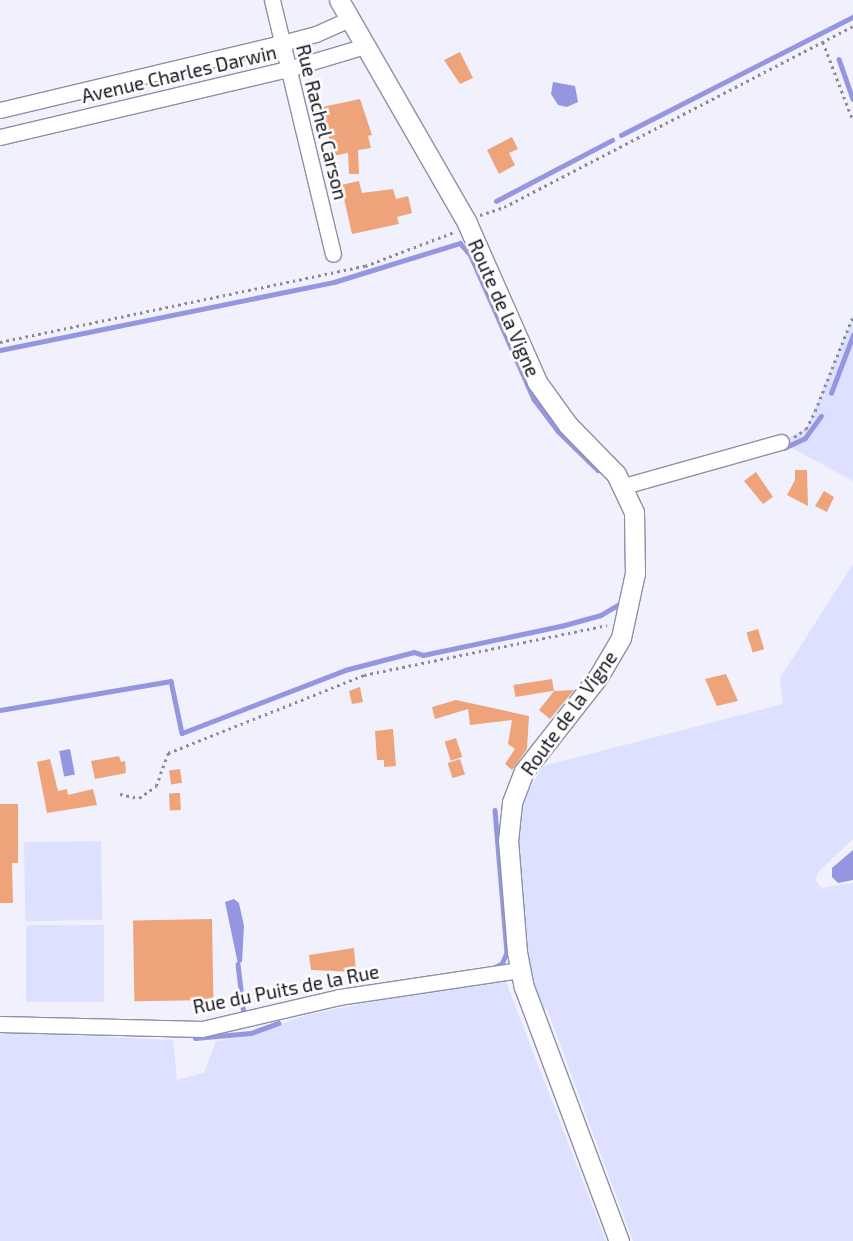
<!DOCTYPE html>
<html>
<head>
<meta charset="utf-8">
<style>
  body { margin:0 }
  #map { position:relative; width:853px; height:1241px; overflow:hidden; background:#f0f1fc; font-family:"Exo 2",sans-serif }
  div>[style] { position:absolute }
  .green>* { inset:0; background:#dee0ff; transform-origin:0 0 }
  .water>* { inset:0; background:#9596e0; transform-origin:0 0 }
  .stream>* { height:4.5px; margin:-2.25px; padding:0 2.25px; transform-origin:2.25px; border-radius:2.25px; background:#9596e0 }
  .building>* { inset:0; background:#efa37a; transform-origin:0 0 }
  .path>* { height:2.5px; margin-top:-1.25px; transform-origin:0; background:repeating-linear-gradient(90deg,#8b8b95 0 2.5px,transparent 0 6.5px) }
  .roads { filter:drop-shadow(1px 0 #8e90a8) drop-shadow(-1px 0 #8e90a8) drop-shadow(0 1px #8e90a8) drop-shadow(0 -1px #8e90a8) }
  .minor>* { height:15px; margin:-7.5px; padding:0 7.5px; transform-origin:7.5px; border-radius:7.5px; background:#fff }
  .tertiary>* { height:19px; margin:-9.5px; padding:0 9.5px; transform-origin:9.5px; border-radius:9.5px; background:#fff }
  span { translate:-50% -50%; white-space:nowrap; text-align:center; line-height:1.15; -webkit-text-stroke:5px #fff; paint-order:stroke }
  .street-label { font-size:19px; color:#12121b }
</style>
</head>
<body>
<div id="map">
  <div class="green">
    <i style="clip-path:polygon(853px 316px,853px 481px,781px 442px,806px 429px)"></i>
    <i style="clip-path:polygon(853px 564px,853px 839px,819px 871px,815px 880px,822px 888px,853px 883px,853px 1241px,633px 1241px,547px 1009px,541px 1012px,528px 973px,518px 858px,522px 803px,543px 766px,783px 704px,780px 678px)"></i>
    <i style="left:101px;top:841px;width:79px;height:77px;rotate:89deg"></i>
    <i style="left:104px;top:925px;width:77px;height:78px;rotate:90deg"></i>
    <i style="clip-path:polygon(506px 982px,606px 1241px,0 1241px,0 1032px,173px 1040px,177px 1080px,204px 1073px,216px 1041px,249px 1036px,306px 1015px,395px 997px)"></i>
  </div>
  <div class="water">
    <i style="clip-path:polygon(553px 82px,575px 86px,578px 102px,567px 107px,558px 105px,551px 94px)"></i>
    <i style="left:70px;top:749px;width:26px;height:11px;rotate:79deg"></i>
    <i style="clip-path:polygon(853px 850px,853px 880px,838px 883px,832px 877px,832px 868px)"></i>
    <i style="clip-path:polygon(234px 899px,239px 903px,244px 926px,242px 962px,238px 964px,225px 902px)"></i>
  </div>
  <div class="stream">
    <i style="left:839px;top:59px;width:42px;rotate:70.7deg"></i>
    <i style="left:621px;top:135px;width:260px;rotate:-27deg"></i>
    <i style="left:496px;top:201px;width:131px;rotate:-27.7deg"></i>
    <i style="left:0;top:350px;width:341px;rotate:-11.5deg"></i>
    <i style="left:334px;top:282px;width:132px;rotate:-17.2deg"></i>
    <i style="left:460px;top:243px;width:15px;rotate:48deg"></i>
    <i style="left:470px;top:254px;width:158px;rotate:66.2deg"></i>
    <i style="left:534px;top:399px;width:40px;rotate:53deg"></i>
    <i style="left:558px;top:431px;width:56px;rotate:44.3deg"></i>
    <i style="left:831px;top:393px;width:62px;rotate:-69.2deg"></i>
    <i style="left:784px;top:448px;width:23px;rotate:-25deg"></i>
    <i style="left:805px;top:438px;width:27px;rotate:-54deg"></i>
    <i style="left:0;top:710px;width:173px;rotate:-9.6deg"></i>
    <i style="left:171px;top:681px;width:53px;rotate:78.1deg"></i>
    <i style="left:182px;top:733px;width:175px;rotate:-21.1deg"></i>
    <i style="left:345px;top:670px;width:71px;rotate:-14.6deg"></i>
    <i style="left:414px;top:652px;width:9px;rotate:18deg"></i>
    <i style="left:423px;top:655px;width:141px;rotate:-11.9deg"></i>
    <i style="left:561px;top:626px;width:41px;rotate:-15.4deg"></i>
    <i style="left:601px;top:615px;width:23px;rotate:-31deg"></i>
    <i style="left:495px;top:810px;width:144px;rotate:85.2deg"></i>
    <i style="left:507px;top:953px;width:12px;rotate:114deg"></i>
    <i style="left:502px;top:964px;width:7px;rotate:153deg"></i>
    <i style="left:238px;top:964px;width:51px;rotate:83.3deg"></i>
    <i style="left:195px;top:1038px;width:56px;rotate:-5.1deg"></i>
    <i style="left:251px;top:1033px;width:29px;rotate:-20deg"></i>
  </div>
  <div class="building">
    <i style="clip-path:polygon(460px 52px,473px 78px,460px 84px,444px 60px)"></i>
    <i style="clip-path:polygon(360px 99px,372px 135px,368px 136px,371px 148px,358px 150px,359px 174px,349px 174px,348px 153px,333px 156px,322px 107px)"></i>
    <i style="clip-path:polygon(512px 137px,518px 149px,509px 153px,515px 165px,499px 174px,487px 150px)"></i>
    <i style="clip-path:polygon(359px 181px,362px 193px,393px 189px,396px 199px,408px 196px,412px 213px,397px 217px,399px 224px,352px 234px,341px 185px)"></i>
    <i style="clip-path:polygon(795px 470px,807px 470px,808px 506px,787px 495px,795px 480px)"></i>
    <i style="clip-path:polygon(756px 472px,773px 497px,763px 504px,744px 481px)"></i>
    <i style="clip-path:polygon(824px 491px,834px 497px,827px 512px,815px 506px)"></i>
    <i style="left:758px;top:629px;width:21px;height:12px;rotate:73deg"></i>
    <i style="clip-path:polygon(726px 674px,738px 701px,717px 706px,705px 679px)"></i>
    <i style="left:552px;top:679px;width:12px;height:39px;rotate:81deg"></i>
    <i style="clip-path:polygon(360px 687px,363px 702px,352px 704px,349px 691px)"></i>
    <i style="clip-path:polygon(574px 690px,550px 719px,539px 710px,554px 691px)"></i>
    <i style="clip-path:polygon(456px 700px,529px 716px,527px 749px,512px 770px,505px 764px,515px 749px,508px 744px,512px 720px,470px 725px,468px 709px,435px 719px,432px 707px)"></i>
    <i style="clip-path:polygon(393px 729px,396px 766px,384px 767px,384px 760px,377px 760px,375px 731px)"></i>
    <i style="left:456px;top:738px;width:20px;height:12px;rotate:72deg"></i>
    <i style="clip-path:polygon(119px 756px,121px 762px,125px 761px,126px 773px,95px 779px,91px 761px)"></i>
    <i style="clip-path:polygon(50px 759px,58px 791px,67px 789px,68px 795px,93px 789px,97px 805px,47px 813px,37px 762px)"></i>
    <i style="left:460px;top:759px;width:16px;height:13px;rotate:72deg"></i>
    <i style="left:180px;top:769px;width:14px;height:11px;rotate:82deg"></i>
    <i style="left:180px;top:793px;width:17px;height:11px;rotate:87deg"></i>
    <i style="clip-path:polygon(0 804px,18px 804px,18px 863px,12px 863px,13px 903px,0 903px)"></i>
    <i style="left:212px;top:919px;width:81px;height:79px;rotate:89deg"></i>
    <i style="clip-path:polygon(354px 948px,356px 972px,311px 970px,309px 955px)"></i>
  </div>
  <div class="path">
    <i style="left:823px;top:42px;width:84px;rotate:69deg"></i>
    <i style="left:480px;top:215px;width:25px;rotate:-18deg"></i>
    <i style="left:504px;top:207px;width:393px;rotate:-27.4deg"></i>
    <i style="left:0;top:342px;width:373px;rotate:-11.8deg"></i>
    <i style="left:365px;top:266px;width:95px;rotate:-20.9deg"></i>
    <i style="left:794px;top:437px;width:14px;rotate:-34deg"></i>
    <i style="left:806px;top:429px;width:20px;rotate:-63deg"></i>
    <i style="left:815px;top:411px;width:102px;rotate:-68.2deg"></i>
    <i style="left:120px;top:794px;width:19px;rotate:12deg"></i>
    <i style="left:139px;top:798px;width:21px;rotate:-35deg"></i>
    <i style="left:156px;top:786px;width:35px;rotate:-70deg"></i>
    <i style="left:168px;top:753px;width:211px;rotate:-21.7deg"></i>
    <i style="left:364px;top:675px;width:248px;rotate:-11.6deg"></i>
  </div>
  <div class="roads">
    <div class="minor">
      <i style="left:272px;top:0;width:261px;rotate:76.5deg"></i>
      <i style="left:0;top:110px;width:290px;rotate:-13.4deg"></i>
      <i style="left:282px;top:43px;width:35px;rotate:-15deg"></i>
      <i style="left:316px;top:34px;width:37px;rotate:-24deg"></i>
      <i style="left:0;top:137px;width:296px;rotate:-13.3deg"></i>
      <i style="left:288px;top:69px;width:80px;rotate:-16.6deg"></i>
      <i style="left:624px;top:486px;width:163px;rotate:-15.7deg"></i>
      <i style="left:0;top:1024px;width:202px;rotate:1.4deg"></i>
      <i style="left:202px;top:1029px;width:141px;rotate:-13.1deg"></i>
      <i style="left:339px;top:997px;width:182px;rotate:-8.5deg"></i>
    </div>
    <div class="tertiary">
      <i style="left:339px;top:0;width:257px;rotate:60.1deg"></i>
      <i style="left:467px;top:223px;width:174px;rotate:66.2deg"></i>
      <i style="left:537px;top:382px;width:53px;rotate:54.2deg"></i>
      <i style="left:568px;top:425px;width:69px;rotate:45.6deg"></i>
      <i style="left:616px;top:474px;width:42px;rotate:64.7deg"></i>
      <i style="left:634px;top:512px;width:61px;rotate:89.1deg"></i>
      <i style="left:635px;top:573px;width:66px;rotate:102.2deg"></i>
      <i style="left:621px;top:638px;width:45px;rotate:120.5deg"></i>
      <i style="left:598px;top:677px;width:120px;rotate:128.2deg"></i>
      <i style="left:524px;top:771px;width:34px;rotate:111deg"></i>
      <i style="left:512px;top:803px;width:37px;rotate:96deg"></i>
      <i style="left:508px;top:840px;width:112px;rotate:85.4deg"></i>
      <i style="left:517px;top:952px;width:36px;rotate:79deg"></i>
      <i style="left:524px;top:987px;width:271px;rotate:69.5deg"></i>
    </div>
  </div>
  <div class="street-label">
    <span style="left:179px;top:74px;rotate:-13deg">Avenue Charles Darwin</span>
    <span style="left:322px;top:122px;rotate:76deg">Rue Rachel Carson</span>
    <span style="left:504px;top:308px;rotate:66deg">Route de la Vigne</span>
    <span style="left:569px;top:713px;rotate:-54deg">Route de la Vigne</span>
    <span style="left:286px;top:989px;rotate:-11deg">Rue du Puits de la Rue</span>
  </div>
</div>
</body>
</html>
